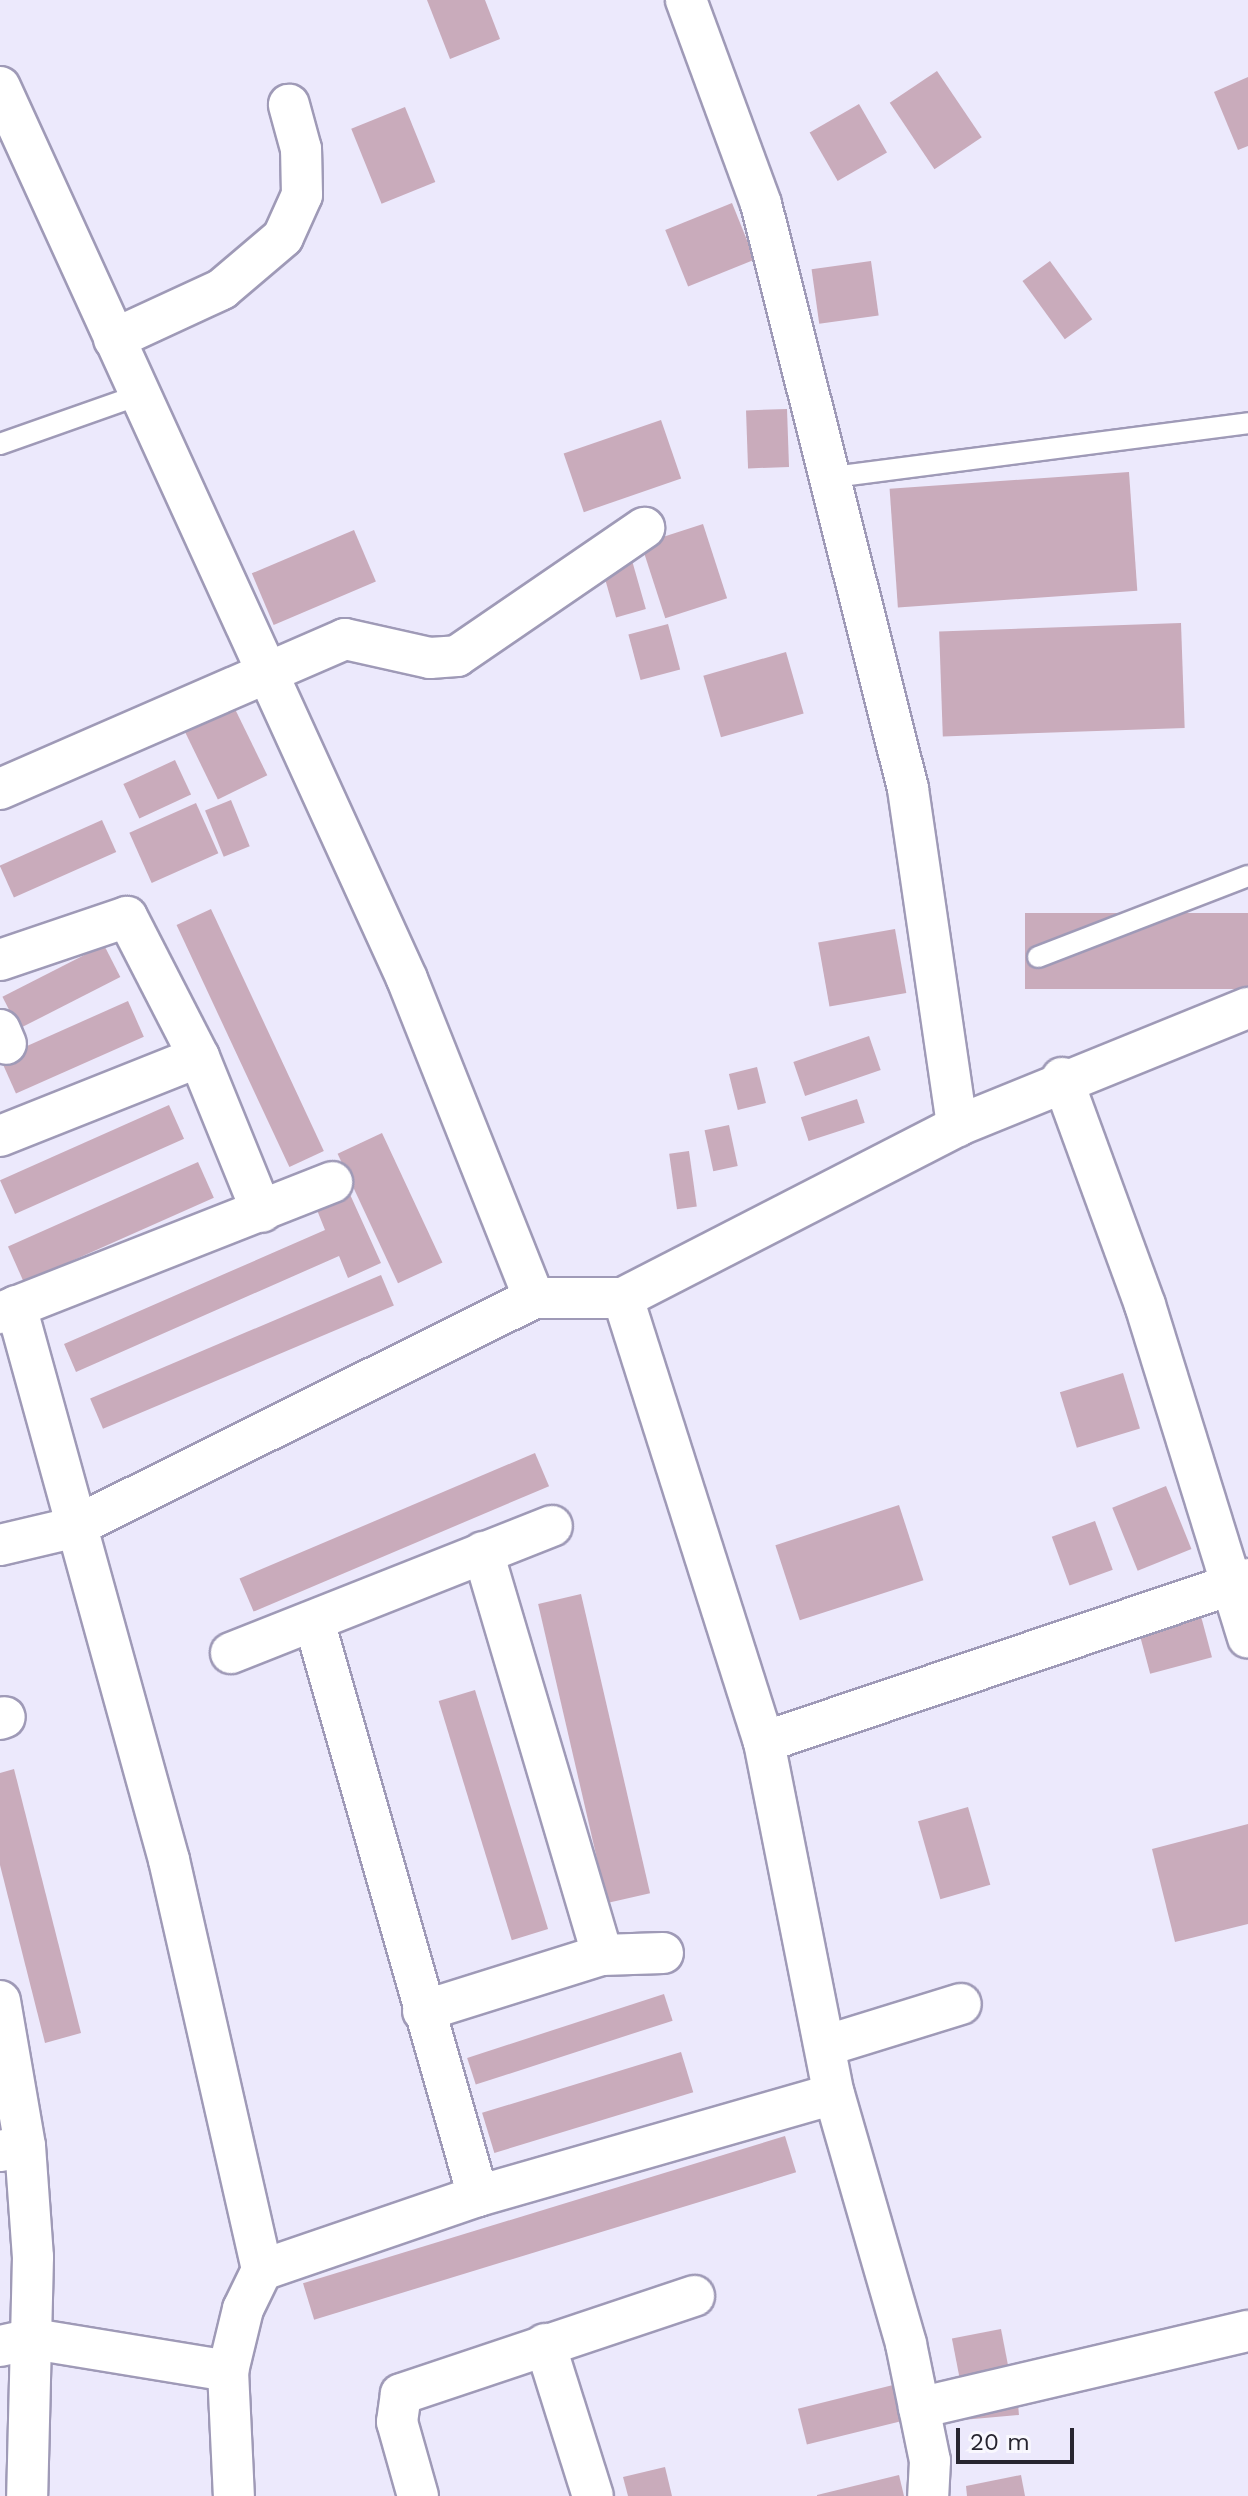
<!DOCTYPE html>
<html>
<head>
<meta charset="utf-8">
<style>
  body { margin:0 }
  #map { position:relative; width:1248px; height:2496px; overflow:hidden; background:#ece9fc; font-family:"Work Sans",sans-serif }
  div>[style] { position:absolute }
  .building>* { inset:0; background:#c9abbb; transform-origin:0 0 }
  .roads { filter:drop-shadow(2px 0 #9f9ab7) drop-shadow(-2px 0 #9f9ab7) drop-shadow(0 2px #9f9ab7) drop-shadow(0 -2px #9f9ab7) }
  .service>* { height:20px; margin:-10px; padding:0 10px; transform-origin:10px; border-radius:10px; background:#fff }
  .minor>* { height:40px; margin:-20px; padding:0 20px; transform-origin:20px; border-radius:20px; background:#fff }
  span { translate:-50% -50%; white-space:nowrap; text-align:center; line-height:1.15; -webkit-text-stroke:7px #f9f8fe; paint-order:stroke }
  .scale { position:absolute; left:956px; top:2428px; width:118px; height:36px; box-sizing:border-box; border:4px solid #272530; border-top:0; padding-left:10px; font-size:24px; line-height:28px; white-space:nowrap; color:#272530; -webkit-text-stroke:6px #f9f8fe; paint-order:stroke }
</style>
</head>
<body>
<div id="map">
  <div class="building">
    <i style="clip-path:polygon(427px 0,485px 0,500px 39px,450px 59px)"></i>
    <i style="left:937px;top:71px;width:80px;height:57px;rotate:56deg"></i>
    <i style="clip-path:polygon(1248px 77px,1248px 146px,1238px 150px,1214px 92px)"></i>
    <i style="left:859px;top:104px;width:56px;height:57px;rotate:60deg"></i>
    <i style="left:405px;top:107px;width:81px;height:58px;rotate:68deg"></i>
    <i style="left:732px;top:203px;width:61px;height:72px;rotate:68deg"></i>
    <i style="left:871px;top:261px;width:55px;height:60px;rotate:82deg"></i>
    <i style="left:1050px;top:261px;width:72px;height:34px;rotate:54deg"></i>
    <i style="left:787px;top:409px;width:58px;height:41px;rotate:88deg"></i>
    <i style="left:661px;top:420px;width:62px;height:103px;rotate:71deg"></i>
    <i style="left:1129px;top:472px;width:119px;height:240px;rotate:86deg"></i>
    <i style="left:703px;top:524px;width:78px;height:65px;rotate:72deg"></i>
    <i style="left:354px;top:530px;width:56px;height:111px;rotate:67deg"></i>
    <i style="left:631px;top:557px;width:54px;height:31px;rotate:74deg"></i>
    <i style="left:1181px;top:623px;width:105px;height:242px;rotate:88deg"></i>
    <i style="left:668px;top:624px;width:47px;height:41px;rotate:75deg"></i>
    <i style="left:786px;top:652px;width:64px;height:86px;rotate:74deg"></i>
    <i style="left:234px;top:707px;width:76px;height:55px;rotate:64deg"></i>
    <i style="left:175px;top:760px;width:38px;height:57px;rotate:65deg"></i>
    <i style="left:231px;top:800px;width:50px;height:28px;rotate:68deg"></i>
    <i style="left:196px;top:803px;width:55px;height:73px;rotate:66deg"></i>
    <i style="left:102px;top:820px;width:35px;height:112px;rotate:66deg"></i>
    <i style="left:211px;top:909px;width:267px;height:38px;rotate:65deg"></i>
    <i style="left:1248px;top:913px;width:76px;height:223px;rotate:90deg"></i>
    <i style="left:895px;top:929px;width:65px;height:78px;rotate:80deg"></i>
    <i style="left:104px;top:945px;width:36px;height:114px;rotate:63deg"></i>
    <i style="left:128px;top:1001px;width:39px;height:140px;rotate:66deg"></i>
    <i style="left:869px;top:1036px;width:36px;height:80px;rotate:71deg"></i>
    <i style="left:757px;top:1067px;width:37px;height:29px;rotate:76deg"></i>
    <i style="left:857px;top:1099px;width:25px;height:59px;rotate:72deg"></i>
    <i style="left:169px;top:1105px;width:37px;height:185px;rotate:66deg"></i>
    <i style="left:729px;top:1125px;width:42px;height:25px;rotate:78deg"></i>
    <i style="left:382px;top:1133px;width:143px;height:49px;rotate:65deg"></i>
    <i style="left:689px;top:1151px;width:56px;height:20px;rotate:82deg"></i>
    <i style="left:198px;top:1162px;width:39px;height:208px;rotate:66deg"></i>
    <i style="clip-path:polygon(348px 1190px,381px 1263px,348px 1278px,339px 1256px,76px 1372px,64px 1344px,325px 1230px,315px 1205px)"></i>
    <i style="left:381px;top:1275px;width:33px;height:316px;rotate:67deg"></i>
    <i style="left:1123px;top:1373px;width:58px;height:66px;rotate:73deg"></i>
    <i style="left:535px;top:1453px;width:36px;height:321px;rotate:67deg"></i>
    <i style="left:1166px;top:1486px;width:68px;height:58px;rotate:68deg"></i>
    <i style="left:899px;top:1505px;width:79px;height:130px;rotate:72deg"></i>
    <i style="left:1095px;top:1521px;width:52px;height:46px;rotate:70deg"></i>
    <i style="left:581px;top:1594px;width:307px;height:44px;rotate:77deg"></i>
    <i style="left:1198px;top:1605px;width:54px;height:64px;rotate:75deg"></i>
    <i style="left:475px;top:1690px;width:250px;height:38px;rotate:73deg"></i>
    <i style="clip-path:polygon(14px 1769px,81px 2033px,45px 2043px,0 1865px,0 1773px)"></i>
    <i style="left:968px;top:1807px;width:81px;height:52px;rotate:74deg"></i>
    <i style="clip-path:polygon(1248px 1824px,1248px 1924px,1175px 1942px,1152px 1849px)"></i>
    <i style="left:664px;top:1994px;width:28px;height:207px;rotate:72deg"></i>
    <i style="left:681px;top:2052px;width:42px;height:208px;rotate:73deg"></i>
    <i style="left:785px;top:2136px;width:38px;height:504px;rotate:73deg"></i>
    <i style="left:1001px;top:2329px;width:46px;height:50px;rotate:79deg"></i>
    <i style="left:893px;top:2385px;width:37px;height:98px;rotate:76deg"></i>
    <i style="left:1018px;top:2404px;width:11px;height:57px;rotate:85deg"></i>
    <i style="clip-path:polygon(665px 2467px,672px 2496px,628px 2496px,623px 2477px)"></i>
    <i style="clip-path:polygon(899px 2475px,904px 2496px,817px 2496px,817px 2495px)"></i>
    <i style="clip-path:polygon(1021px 2475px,1025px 2496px,967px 2496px,966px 2486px)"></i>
  </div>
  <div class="roads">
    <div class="service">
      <i style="left:0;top:444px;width:147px;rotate:-19.4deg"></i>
      <i style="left:826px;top:478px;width:426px;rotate:-7.4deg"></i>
      <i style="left:1038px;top:957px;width:225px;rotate:-21.1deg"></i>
    </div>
    <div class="minor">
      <i style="left:686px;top:0;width:217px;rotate:69.8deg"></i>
      <i style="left:761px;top:204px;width:603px;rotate:75.89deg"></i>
      <i style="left:908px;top:789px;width:341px;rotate:81.7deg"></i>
      <i style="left:0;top:87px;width:980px;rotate:65.47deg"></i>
      <i style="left:407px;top:979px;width:343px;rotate:68.3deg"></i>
      <i style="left:114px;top:339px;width:119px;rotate:-24.8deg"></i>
      <i style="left:222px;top:289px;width:80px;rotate:-40.4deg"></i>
      <i style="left:283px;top:237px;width:46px;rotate:-65.7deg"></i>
      <i style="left:302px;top:195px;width:46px;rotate:-91.2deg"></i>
      <i style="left:301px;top:149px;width:46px;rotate:-105.3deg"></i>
      <i style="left:0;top:789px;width:376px;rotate:-23.5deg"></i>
      <i style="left:345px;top:639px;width:87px;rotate:12.6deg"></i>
      <i style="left:430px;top:658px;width:27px;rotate:-4deg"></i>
      <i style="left:457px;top:656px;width:227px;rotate:-34.4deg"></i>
      <i style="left:0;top:960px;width:134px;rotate:-18.7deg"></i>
      <i style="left:127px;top:917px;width:157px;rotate:62.8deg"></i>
      <i style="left:199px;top:1057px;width:167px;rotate:67.9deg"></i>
      <i style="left:0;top:1030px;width:15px;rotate:67deg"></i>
      <i style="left:1062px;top:1078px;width:242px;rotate:69.9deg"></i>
      <i style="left:1145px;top:1305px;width:348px;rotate:72.8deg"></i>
      <i style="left:0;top:1136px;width:214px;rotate:-21.7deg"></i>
      <i style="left:623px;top:1298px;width:466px;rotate:72.4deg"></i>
      <i style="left:764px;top:1742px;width:359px;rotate:78.8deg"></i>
      <i style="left:834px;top:2094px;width:260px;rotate:73.9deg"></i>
      <i style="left:906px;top:2344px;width:119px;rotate:78.4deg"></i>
      <i style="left:930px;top:2461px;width:35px;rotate:93deg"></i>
      <i style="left:16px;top:1306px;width:575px;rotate:74.56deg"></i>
      <i style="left:169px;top:1860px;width:420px;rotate:77.2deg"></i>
      <i style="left:262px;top:2270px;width:43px;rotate:116deg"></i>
      <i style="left:243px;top:2309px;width:64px;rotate:103.6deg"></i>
      <i style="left:228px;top:2371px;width:125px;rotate:87.3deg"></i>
      <i style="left:0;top:1313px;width:357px;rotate:-21.5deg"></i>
      <i style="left:0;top:1545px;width:74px;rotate:-13.3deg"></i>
      <i style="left:72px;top:1528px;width:516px;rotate:-26.47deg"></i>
      <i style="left:534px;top:1298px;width:89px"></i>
      <i style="left:623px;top:1298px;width:376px;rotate:-27.2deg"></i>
      <i style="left:957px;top:1126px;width:314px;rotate:-22.1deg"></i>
      <i style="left:483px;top:1552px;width:420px;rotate:73.5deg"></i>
      <i style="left:314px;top:1621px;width:598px;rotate:74.08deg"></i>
      <i style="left:231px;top:1653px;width:345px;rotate:-21.6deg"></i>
      <i style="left:0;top:1719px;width:5px;rotate:-22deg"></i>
      <i style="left:764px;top:1742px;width:511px;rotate:-18.61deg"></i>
      <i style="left:0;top:2001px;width:147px;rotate:80.2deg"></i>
      <i style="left:423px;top:2011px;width:188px;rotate:-17.4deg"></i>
      <i style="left:602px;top:1955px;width:61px;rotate:-1.9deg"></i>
      <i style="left:825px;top:2046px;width:142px;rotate:-17.2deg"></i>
      <i style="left:0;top:2151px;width:25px;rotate:-11deg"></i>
      <i style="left:25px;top:2146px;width:111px;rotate:85.9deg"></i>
      <i style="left:33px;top:2257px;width:239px;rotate:91.4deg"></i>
      <i style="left:262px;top:2270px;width:228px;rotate:-18.9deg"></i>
      <i style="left:478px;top:2196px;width:370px;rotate:-16deg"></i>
      <i style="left:545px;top:2344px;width:159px;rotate:72.5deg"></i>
      <i style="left:0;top:2346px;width:34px;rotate:-12deg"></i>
      <i style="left:33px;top:2339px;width:198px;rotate:9.3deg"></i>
      <i style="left:919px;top:2408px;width:338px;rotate:-13.2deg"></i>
      <i style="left:418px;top:2496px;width:77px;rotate:-105.8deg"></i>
      <i style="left:397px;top:2422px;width:28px;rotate:-82deg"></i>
      <i style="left:401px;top:2394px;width:309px;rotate:-18.5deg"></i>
    </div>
  </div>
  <div class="scale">20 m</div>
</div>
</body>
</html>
